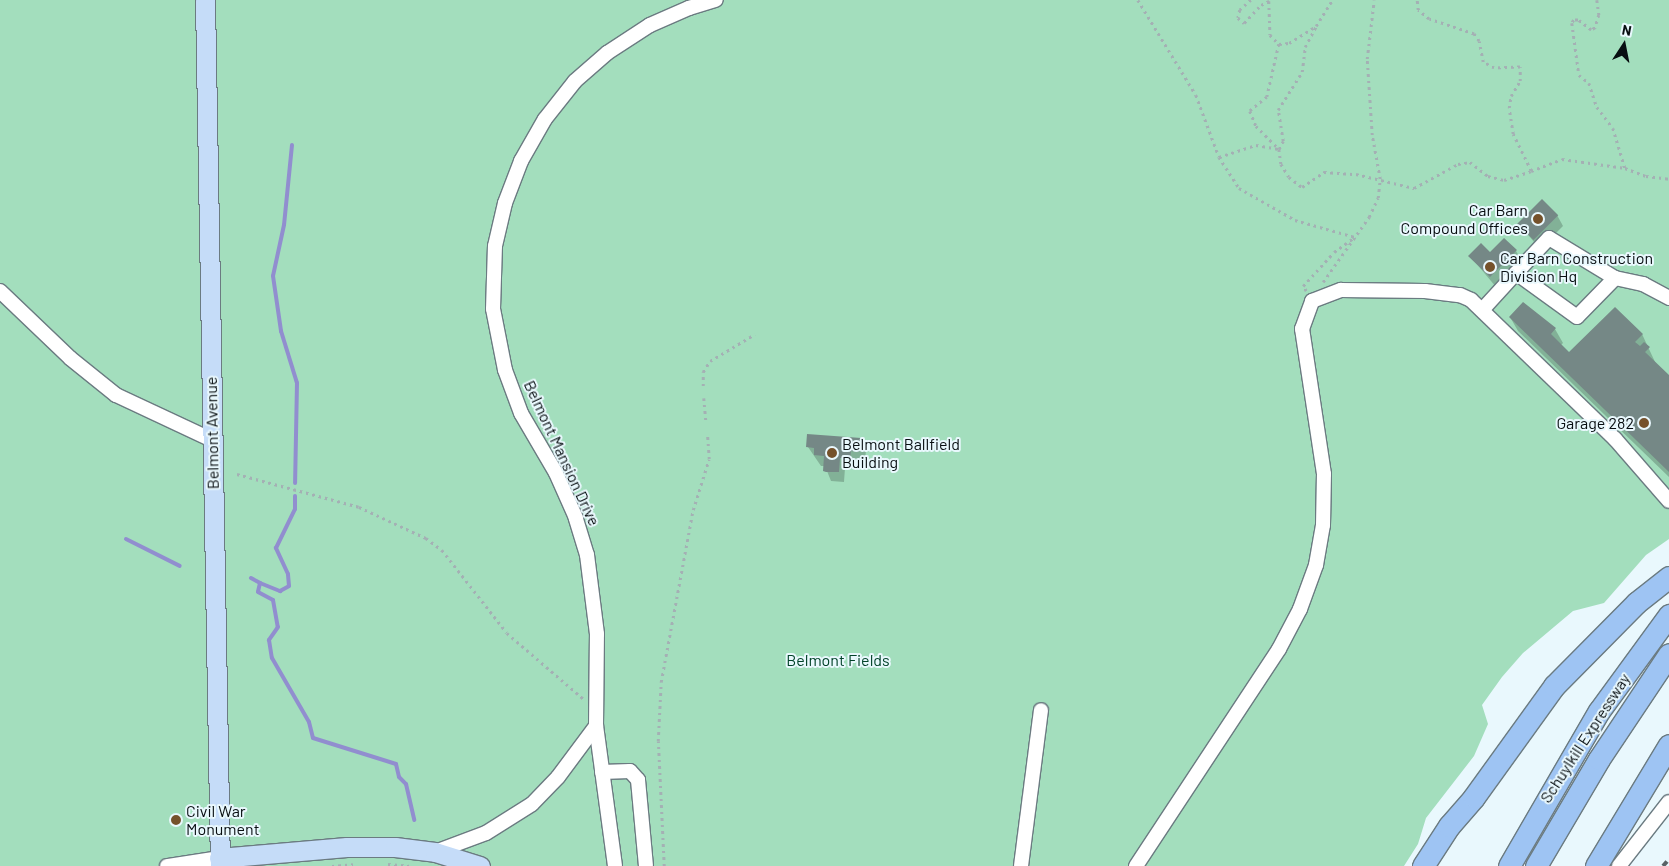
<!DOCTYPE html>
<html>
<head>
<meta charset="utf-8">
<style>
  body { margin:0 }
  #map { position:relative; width:1669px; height:866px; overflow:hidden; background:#e9f8fd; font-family:Barlow,sans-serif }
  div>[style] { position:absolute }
  .green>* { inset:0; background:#a3debd }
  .shadow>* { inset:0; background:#0003 }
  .stream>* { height:4px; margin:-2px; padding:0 2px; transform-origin:2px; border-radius:2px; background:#918ecf }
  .building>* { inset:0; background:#758886; transform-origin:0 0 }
  .path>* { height:2.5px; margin-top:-1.25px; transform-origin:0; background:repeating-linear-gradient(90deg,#a4b0b4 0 2.5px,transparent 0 6.5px) }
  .roads { filter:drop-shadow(1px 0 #6b7b81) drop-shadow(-1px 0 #6b7b81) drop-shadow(0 1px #6b7b81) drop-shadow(0 -1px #6b7b81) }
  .minor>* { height:14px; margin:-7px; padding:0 7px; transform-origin:7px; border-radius:7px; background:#fff }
  .major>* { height:19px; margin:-9.5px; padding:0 9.5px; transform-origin:9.5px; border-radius:9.5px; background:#c5dcf8 }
  .highway>* { height:21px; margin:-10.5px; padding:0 10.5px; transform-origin:10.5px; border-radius:10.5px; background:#9ec4f3 }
  .rail>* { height:4px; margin-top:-2px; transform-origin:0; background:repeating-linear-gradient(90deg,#586165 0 6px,transparent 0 12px) }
  .dots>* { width:14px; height:14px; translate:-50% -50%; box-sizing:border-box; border:2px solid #e9f8fd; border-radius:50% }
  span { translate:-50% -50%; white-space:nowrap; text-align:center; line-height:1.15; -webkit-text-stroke:4px #e9f8fd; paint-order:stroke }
  .poi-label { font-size:16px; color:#080e11 }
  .right { translate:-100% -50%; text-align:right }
  .left { translate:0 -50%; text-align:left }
  .street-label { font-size:16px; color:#080e11 }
  .park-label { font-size:16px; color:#024329 }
  .north { position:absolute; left:1599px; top:20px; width:50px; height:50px; -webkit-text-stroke:4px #e9f8fd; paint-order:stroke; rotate:11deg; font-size:14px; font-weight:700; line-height:20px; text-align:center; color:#080e11 }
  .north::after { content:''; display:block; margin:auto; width:18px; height:22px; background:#080e11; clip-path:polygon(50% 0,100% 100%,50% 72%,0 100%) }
</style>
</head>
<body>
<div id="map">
  <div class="green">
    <i style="clip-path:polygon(0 0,1669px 0,1669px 539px,1646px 555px,1604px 603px,1573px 611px,1523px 653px,1502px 677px,1482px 705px,1488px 724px,1474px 756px,1426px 818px,1418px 844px,1404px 866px,0 866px)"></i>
  </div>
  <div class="shadow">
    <i style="clip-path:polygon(1557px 215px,1563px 226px,1540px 249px,1519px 224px)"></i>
    <i style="clip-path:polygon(1516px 251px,1522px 261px,1496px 287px,1470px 256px)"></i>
    <i style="clip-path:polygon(1510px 317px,1555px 329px,1563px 343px,1561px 345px,1569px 354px,1642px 334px,1656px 364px,1669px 377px,1669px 477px,1518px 331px)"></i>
    <i style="clip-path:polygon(860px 439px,866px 450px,865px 462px,856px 461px,855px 469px,845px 468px,844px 482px,831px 481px,825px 466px,821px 466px,808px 447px)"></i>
  </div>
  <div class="stream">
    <i style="left:292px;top:145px;width:80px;rotate:95.7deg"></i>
    <i style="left:284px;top:225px;width:52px;rotate:102.2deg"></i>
    <i style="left:273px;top:276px;width:56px;rotate:81.7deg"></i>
    <i style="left:281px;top:331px;width:54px;rotate:72.9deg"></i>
    <i style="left:297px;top:383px;width:100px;rotate:91.1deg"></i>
    <i style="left:126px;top:539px;width:60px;rotate:26.6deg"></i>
    <i style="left:251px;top:578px;width:10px;rotate:29deg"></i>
    <i style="left:260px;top:583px;width:9px;rotate:103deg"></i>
    <i style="left:258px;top:592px;width:17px;rotate:28deg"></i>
    <i style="left:273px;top:600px;width:27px;rotate:80deg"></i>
    <i style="left:278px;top:627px;width:16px;rotate:125deg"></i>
    <i style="left:269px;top:640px;width:18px;rotate:81deg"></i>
    <i style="left:272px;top:658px;width:74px;rotate:60deg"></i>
    <i style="left:309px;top:722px;width:16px;rotate:76deg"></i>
    <i style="left:313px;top:738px;width:87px;rotate:17.4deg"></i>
    <i style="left:396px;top:764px;width:13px;rotate:77deg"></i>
    <i style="left:399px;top:777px;width:10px;rotate:45deg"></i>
    <i style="left:406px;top:784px;width:37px;rotate:77deg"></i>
    <i style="left:260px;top:583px;width:22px;rotate:22deg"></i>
    <i style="left:280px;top:591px;width:10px;rotate:-29deg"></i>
    <i style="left:289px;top:586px;width:12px;rotate:-95deg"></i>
    <i style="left:288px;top:574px;width:29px;rotate:-115deg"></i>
    <i style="left:276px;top:548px;width:43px;rotate:-64deg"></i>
    <i style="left:295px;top:509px;width:13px;rotate:-90deg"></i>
  </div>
  <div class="building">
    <i style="left:1542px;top:199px;width:23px;height:35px;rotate:45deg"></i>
    <i style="clip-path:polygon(1504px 238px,1517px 250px,1490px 277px,1468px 256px,1481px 243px,1490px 252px)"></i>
    <i style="clip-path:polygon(1523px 302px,1556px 328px,1551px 334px,1569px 352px,1615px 307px,1643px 334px,1635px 342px,1640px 346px,1644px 342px,1650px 347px,1645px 352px,1669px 375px,1669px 472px,1509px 317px)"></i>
    <i style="clip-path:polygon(807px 434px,861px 438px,859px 452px,851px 451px,850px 459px,840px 458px,839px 472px,826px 472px,823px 471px,824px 456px,814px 455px,814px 448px,806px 447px)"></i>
  </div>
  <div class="path">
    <i style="left:1138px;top:0;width:111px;rotate:58.6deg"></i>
    <i style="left:1196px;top:95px;width:66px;rotate:69.6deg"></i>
    <i style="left:1219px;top:157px;width:37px;rotate:57deg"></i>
    <i style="left:1239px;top:188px;width:64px;rotate:29.7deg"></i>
    <i style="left:1295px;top:220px;width:62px;rotate:15.8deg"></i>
    <i style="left:1251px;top:0;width:15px;rotate:138deg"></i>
    <i style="left:1240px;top:10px;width:8px;rotate:104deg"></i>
    <i style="left:1238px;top:18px;width:8px;rotate:40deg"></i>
    <i style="left:1244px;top:23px;width:25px;rotate:-47deg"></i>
    <i style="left:1261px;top:5px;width:9px;rotate:-27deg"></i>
    <i style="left:1269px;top:1px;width:34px;rotate:88deg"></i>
    <i style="left:1270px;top:35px;width:13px;rotate:45deg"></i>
    <i style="left:1279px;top:44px;width:10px;rotate:-6deg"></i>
    <i style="left:1289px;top:43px;width:32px;rotate:-32deg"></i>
    <i style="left:1316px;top:26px;width:31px;rotate:-58deg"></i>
    <i style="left:1597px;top:0;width:15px;rotate:82deg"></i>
    <i style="left:1599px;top:15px;width:14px;rotate:107deg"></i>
    <i style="left:1595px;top:28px;width:4px;rotate:153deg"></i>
    <i style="left:1591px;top:30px;width:16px;rotate:-142deg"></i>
    <i style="left:1578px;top:20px;width:4px;rotate:180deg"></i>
    <i style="left:1574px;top:20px;width:4px;rotate:124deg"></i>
    <i style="left:1572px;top:23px;width:52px;rotate:82.3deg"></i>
    <i style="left:1579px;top:75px;width:13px;rotate:39deg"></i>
    <i style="left:1589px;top:83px;width:25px;rotate:72deg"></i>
    <i style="left:1597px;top:107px;width:26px;rotate:53deg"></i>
    <i style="left:1613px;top:128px;width:42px;rotate:73.3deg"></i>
    <i style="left:1625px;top:168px;width:22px;rotate:21deg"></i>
    <i style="left:1646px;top:176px;width:23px;rotate:7deg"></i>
    <i style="left:1279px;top:44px;width:54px;rotate:102.8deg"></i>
    <i style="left:1267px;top:97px;width:22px;rotate:141deg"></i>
    <i style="left:1250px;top:111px;width:16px;rotate:68deg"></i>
    <i style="left:1256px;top:126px;width:33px;rotate:45deg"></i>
    <i style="left:1279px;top:149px;width:9px;rotate:-63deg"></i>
    <i style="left:1283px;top:141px;width:31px;rotate:-99deg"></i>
    <i style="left:1278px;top:110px;width:45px;rotate:-57.7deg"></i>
    <i style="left:1302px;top:72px;width:25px;rotate:-83deg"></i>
    <i style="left:1305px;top:47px;width:24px;rotate:-62deg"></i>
    <i style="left:1219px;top:157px;width:39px;rotate:-18deg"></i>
    <i style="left:1256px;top:145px;width:23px;rotate:10deg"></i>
    <i style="left:1279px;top:149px;width:15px;rotate:82deg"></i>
    <i style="left:1281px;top:164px;width:15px;rotate:58deg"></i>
    <i style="left:1289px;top:177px;width:16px;rotate:38deg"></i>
    <i style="left:1302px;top:187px;width:27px;rotate:-34deg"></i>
    <i style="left:1324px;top:172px;width:32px;rotate:4deg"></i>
    <i style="left:1356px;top:174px;width:60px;rotate:13.6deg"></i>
    <i style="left:1414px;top:188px;width:50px;rotate:-28.6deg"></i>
    <i style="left:1458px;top:164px;width:12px;rotate:-9deg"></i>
    <i style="left:1470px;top:162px;width:23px;rotate:38deg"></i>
    <i style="left:1488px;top:176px;width:16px;rotate:14deg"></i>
    <i style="left:1504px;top:180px;width:28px;rotate:-18deg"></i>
    <i style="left:1531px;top:171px;width:41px;rotate:-115.9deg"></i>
    <i style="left:1513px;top:134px;width:26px;rotate:-99deg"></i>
    <i style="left:1509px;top:108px;width:12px;rotate:-81deg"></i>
    <i style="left:1511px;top:96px;width:17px;rotate:-59deg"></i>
    <i style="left:1520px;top:81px;width:14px;rotate:-90deg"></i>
    <i style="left:1520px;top:67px;width:26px;rotate:178deg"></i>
    <i style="left:1494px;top:68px;width:13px;rotate:-151deg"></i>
    <i style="left:1483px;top:62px;width:21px;rotate:-101deg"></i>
    <i style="left:1479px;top:41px;width:9px;rotate:-126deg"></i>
    <i style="left:1474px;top:34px;width:47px;rotate:-161.6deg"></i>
    <i style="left:1429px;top:19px;width:14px;rotate:-141deg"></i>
    <i style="left:1418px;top:10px;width:10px;rotate:-96deg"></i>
    <i style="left:1531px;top:171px;width:33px;rotate:-21deg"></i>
    <i style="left:1562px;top:159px;width:64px;rotate:8.1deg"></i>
    <i style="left:1323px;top:282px;width:80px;rotate:-54.7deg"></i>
    <i style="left:1369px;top:217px;width:21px;rotate:-65deg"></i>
    <i style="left:1378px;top:198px;width:19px;rotate:-84deg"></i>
    <i style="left:1380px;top:179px;width:45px;rotate:-100.3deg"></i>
    <i style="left:1372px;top:135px;width:76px;rotate:-93.8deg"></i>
    <i style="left:1367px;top:59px;width:59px;rotate:-83.2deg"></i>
    <i style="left:1306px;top:291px;width:6px;rotate:-121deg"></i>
    <i style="left:1303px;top:286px;width:46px;rotate:-47.6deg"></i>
    <i style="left:1334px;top:252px;width:26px;rotate:-36deg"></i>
    <i style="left:703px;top:386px;width:14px;rotate:-90deg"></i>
    <i style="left:703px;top:372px;width:13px;rotate:-58deg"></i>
    <i style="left:710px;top:361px;width:52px;rotate:-31deg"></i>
    <i style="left:704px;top:398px;width:24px;rotate:85deg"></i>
    <i style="left:237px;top:474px;width:126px;rotate:15.1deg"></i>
    <i style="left:359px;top:507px;width:74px;rotate:24.8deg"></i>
    <i style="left:426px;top:538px;width:20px;rotate:37deg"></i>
    <i style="left:442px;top:550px;width:105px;rotate:51.9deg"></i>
    <i style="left:507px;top:633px;width:103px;rotate:40.7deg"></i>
    <i style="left:388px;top:864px;width:21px;rotate:5deg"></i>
    <i style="left:332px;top:866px;width:21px;rotate:-5deg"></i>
    <i style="left:664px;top:866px;width:125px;rotate:-92.7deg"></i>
    <i style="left:658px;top:741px;width:59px;rotate:-87.1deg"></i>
    <i style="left:661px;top:682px;width:175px;rotate:-79.5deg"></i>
    <i style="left:693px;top:510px;width:53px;rotate:-72.6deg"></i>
    <i style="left:709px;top:459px;width:26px;rotate:-94deg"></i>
  </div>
  <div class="roads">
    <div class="minor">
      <i style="left:1615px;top:278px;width:29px;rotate:12deg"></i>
      <i style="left:1643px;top:284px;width:30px;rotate:28deg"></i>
      <i style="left:0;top:291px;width:97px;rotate:43.7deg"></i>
      <i style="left:70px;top:358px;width:59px;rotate:38.8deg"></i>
      <i style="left:116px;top:395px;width:106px;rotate:25.1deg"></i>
      <i style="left:1483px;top:309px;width:49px;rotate:-47.5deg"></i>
      <i style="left:1516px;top:273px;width:48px;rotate:-46.7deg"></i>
      <i style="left:1549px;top:238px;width:77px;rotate:31.2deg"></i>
      <i style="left:1615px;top:278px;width:54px;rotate:134.3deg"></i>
      <i style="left:1577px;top:317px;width:75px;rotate:-144.2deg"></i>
      <i style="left:602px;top:772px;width:28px;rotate:-2deg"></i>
      <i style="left:630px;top:771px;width:12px;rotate:48deg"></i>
      <i style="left:638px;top:780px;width:86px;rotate:84.7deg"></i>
      <i style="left:435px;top:852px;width:54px;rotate:-20.4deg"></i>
      <i style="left:486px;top:833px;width:54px;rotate:-32.2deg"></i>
      <i style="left:532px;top:804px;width:37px;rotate:-46deg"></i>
      <i style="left:558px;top:777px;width:64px;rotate:-53.3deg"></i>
      <i style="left:167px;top:866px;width:53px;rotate:-8.7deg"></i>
      <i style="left:615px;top:866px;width:141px;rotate:-97.7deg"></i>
      <i style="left:596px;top:726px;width:92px;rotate:-89.4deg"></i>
      <i style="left:597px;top:634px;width:80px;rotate:-97.2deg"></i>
      <i style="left:587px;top:555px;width:39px;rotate:-107deg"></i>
      <i style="left:576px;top:518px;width:49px;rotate:-114deg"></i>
      <i style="left:556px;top:473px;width:69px;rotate:-120.3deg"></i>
      <i style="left:521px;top:413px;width:46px;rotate:-110.4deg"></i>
      <i style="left:505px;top:370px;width:62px;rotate:-101.1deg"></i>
      <i style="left:493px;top:309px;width:63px;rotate:-88.2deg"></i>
      <i style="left:495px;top:246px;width:44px;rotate:-76.9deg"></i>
      <i style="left:505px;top:203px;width:45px;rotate:-69.1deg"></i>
      <i style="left:521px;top:161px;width:48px;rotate:-60.3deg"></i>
      <i style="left:545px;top:119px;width:48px;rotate:-51.7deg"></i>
      <i style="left:575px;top:81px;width:43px;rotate:-41.2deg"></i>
      <i style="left:607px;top:53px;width:51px;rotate:-33.1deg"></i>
      <i style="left:650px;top:25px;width:43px;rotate:-23.6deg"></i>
      <i style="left:689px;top:8px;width:28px;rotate:-17deg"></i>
      <i style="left:1021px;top:866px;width:157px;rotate:-82.7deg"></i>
      <i style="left:1136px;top:866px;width:260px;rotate:-56.6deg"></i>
      <i style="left:1279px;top:649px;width:45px;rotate:-62.3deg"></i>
      <i style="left:1300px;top:609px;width:47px;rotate:-70deg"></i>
      <i style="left:1316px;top:565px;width:41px;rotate:-80.1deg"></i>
      <i style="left:1323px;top:525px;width:51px;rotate:-88.9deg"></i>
      <i style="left:1324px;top:474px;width:147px;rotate:-98.6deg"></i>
      <i style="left:1302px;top:329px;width:30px;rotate:-70deg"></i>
      <i style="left:1312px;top:301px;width:31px;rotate:-21deg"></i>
      <i style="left:1341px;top:290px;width:84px;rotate:0.7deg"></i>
      <i style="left:1425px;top:291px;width:35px;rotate:7deg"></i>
      <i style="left:1460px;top:295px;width:12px;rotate:24deg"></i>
      <i style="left:1471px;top:300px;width:200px;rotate:44deg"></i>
      <i style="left:1615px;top:439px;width:82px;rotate:48.9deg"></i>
      <i style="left:1619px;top:866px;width:81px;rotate:-52deg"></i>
    </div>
    <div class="major">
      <i style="left:205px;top:0;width:866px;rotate:89.01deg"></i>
      <i style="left:219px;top:858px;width:128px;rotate:-4.9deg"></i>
      <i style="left:347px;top:847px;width:48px"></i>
      <i style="left:395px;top:847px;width:40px;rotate:7.1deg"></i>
      <i style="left:435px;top:852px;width:47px;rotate:17.3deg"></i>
    </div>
    <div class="highway">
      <i style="left:1423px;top:866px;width:48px;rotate:-57deg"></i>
      <i style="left:1449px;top:826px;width:38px;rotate:-49deg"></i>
      <i style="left:1474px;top:797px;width:137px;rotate:-54.2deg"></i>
      <i style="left:1554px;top:686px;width:117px;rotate:-45.3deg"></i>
      <i style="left:1636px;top:603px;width:42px;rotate:-38.2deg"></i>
      <i style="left:1509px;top:866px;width:179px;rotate:-59.9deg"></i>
      <i style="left:1599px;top:711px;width:119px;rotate:-53.9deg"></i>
      <i style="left:1536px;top:866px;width:124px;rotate:-59.5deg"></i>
      <i style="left:1599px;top:759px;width:126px;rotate:-56.3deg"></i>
      <i style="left:1596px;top:866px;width:141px;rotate:-58.9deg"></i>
    </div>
  </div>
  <div class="rail">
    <i style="left:1663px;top:866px;width:9px;rotate:-49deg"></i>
  </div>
  <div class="dots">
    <i style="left:1538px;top:219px;background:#75512b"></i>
    <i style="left:1490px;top:267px;background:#75512b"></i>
    <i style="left:1644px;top:423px;background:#75512b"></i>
    <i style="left:832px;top:453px;background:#75512b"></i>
    <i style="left:176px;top:820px;background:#75512b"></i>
  </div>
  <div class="poi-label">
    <span class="right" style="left:1528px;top:219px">Car Barn<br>Compound Offices</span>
    <span class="left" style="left:1500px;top:267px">Car Barn Construction<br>Division Hq</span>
    <span class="right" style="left:1634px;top:423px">Garage 282</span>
    <span class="left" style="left:842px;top:453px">Belmont Ballfield<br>Building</span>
    <span class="left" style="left:186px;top:820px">Civil War<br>Monument</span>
  </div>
  <div class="street-label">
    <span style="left:212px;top:433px;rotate:-91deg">Belmont Avenue</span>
    <span style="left:562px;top:453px;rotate:65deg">Belmont Mansion Drive</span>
    <span style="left:1585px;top:738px;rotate:-57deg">Schuylkill Expressway</span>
  </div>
  <div class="park-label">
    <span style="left:838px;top:660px">Belmont Fields</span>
  </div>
  <div class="north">N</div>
</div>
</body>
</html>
